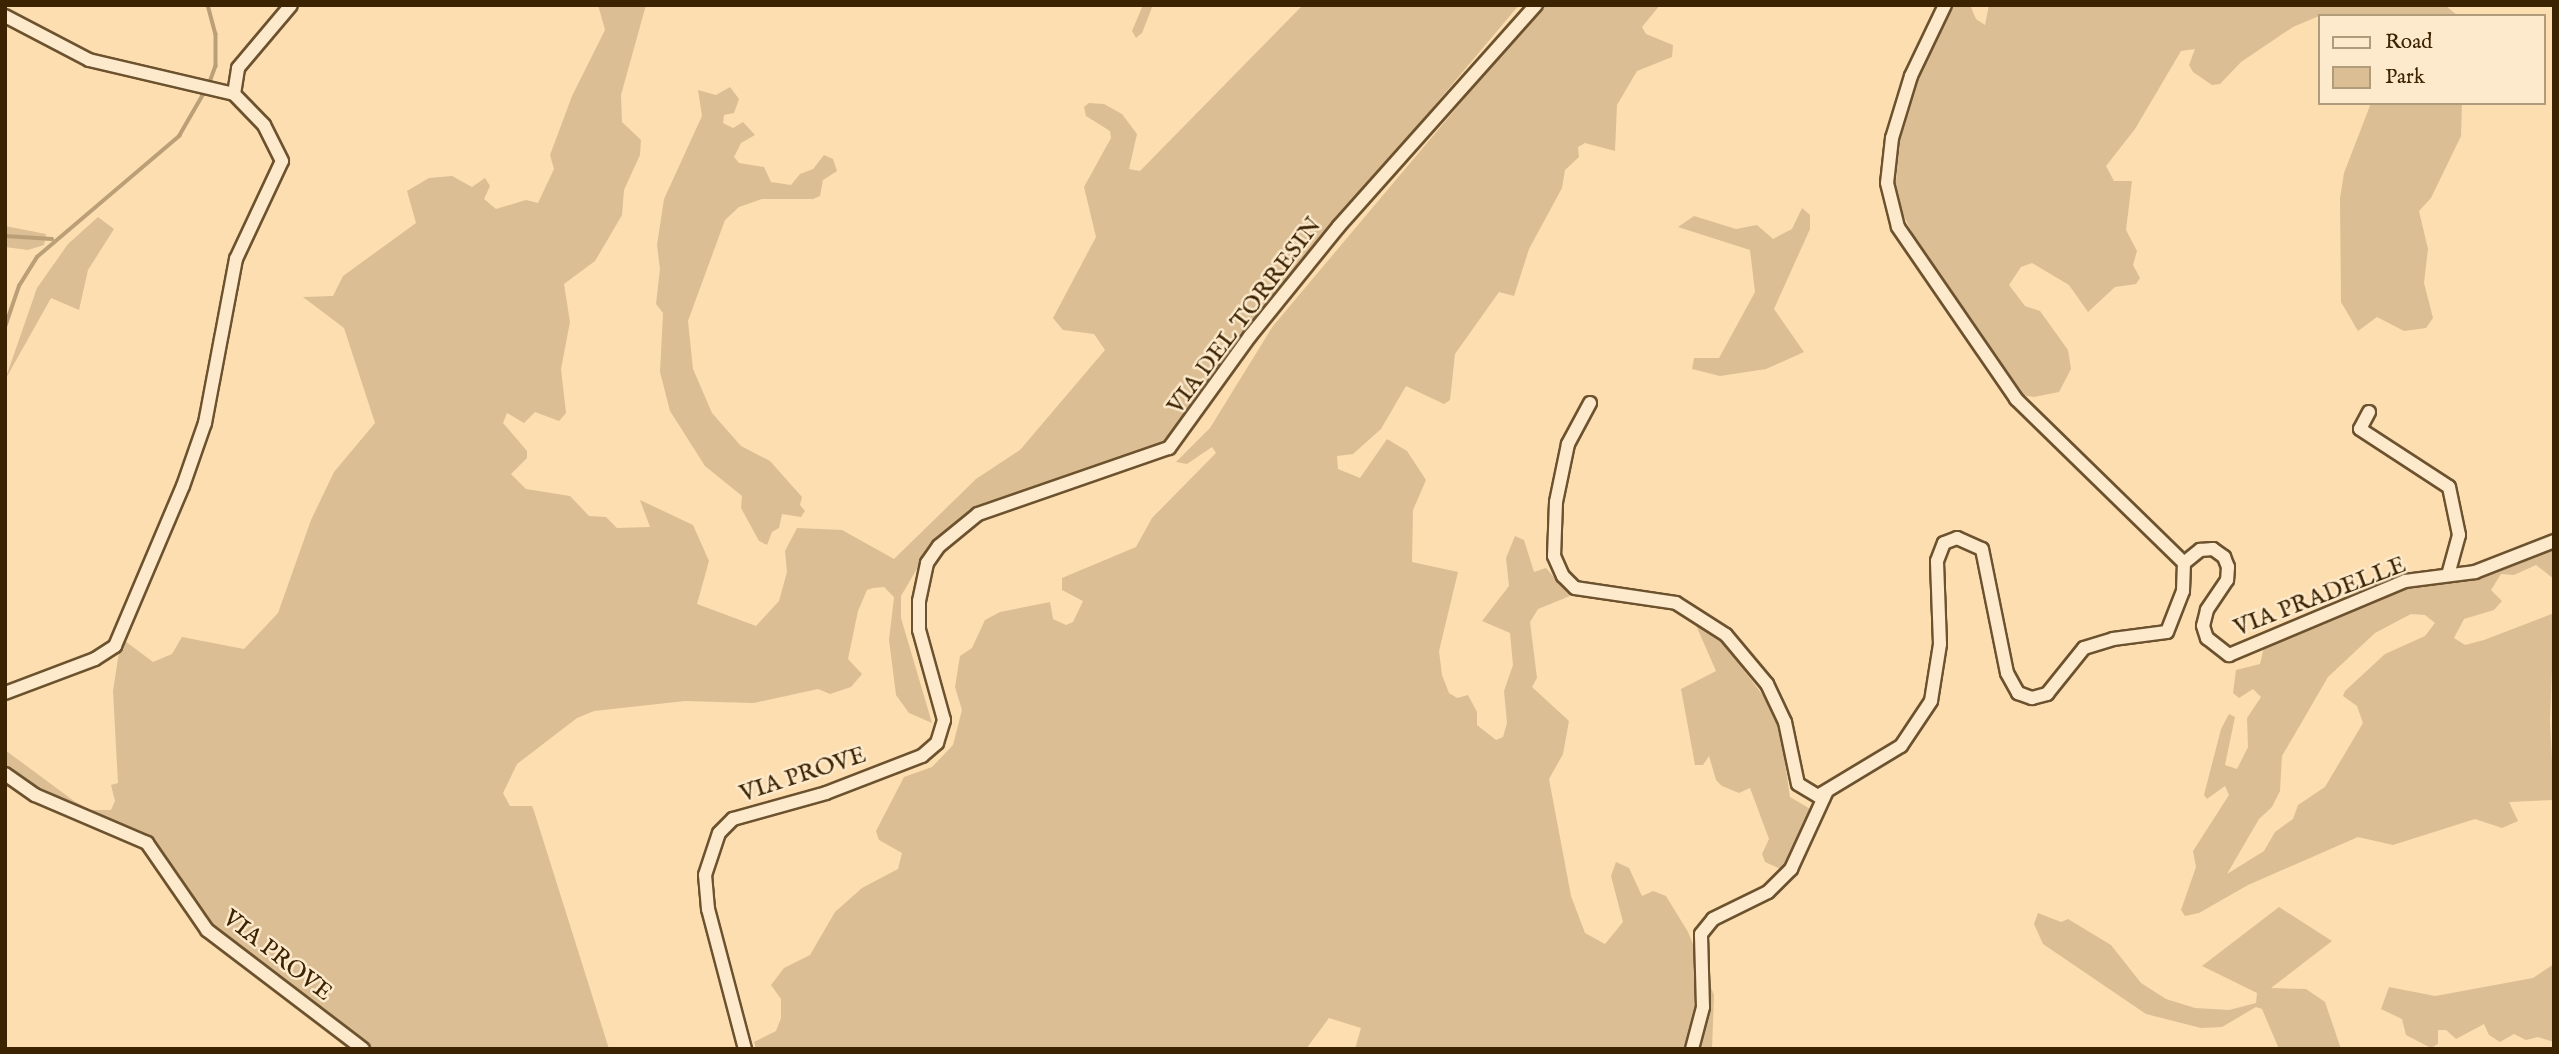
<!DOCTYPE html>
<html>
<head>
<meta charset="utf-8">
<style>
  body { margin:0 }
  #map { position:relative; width:2559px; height:1054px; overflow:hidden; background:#fcdeb1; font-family:"IM FELL English",serif }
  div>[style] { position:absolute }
  .green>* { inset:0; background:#dbbe93 }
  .stream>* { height:3.5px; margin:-1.75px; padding:0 1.75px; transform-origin:1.75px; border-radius:1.75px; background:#bb9f76 }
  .roads { filter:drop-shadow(2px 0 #6c522e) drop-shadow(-2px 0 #6c522e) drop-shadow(0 2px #6c522e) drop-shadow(0 -2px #6c522e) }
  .minor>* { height:12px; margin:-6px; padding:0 6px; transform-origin:6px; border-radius:6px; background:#fdeacc }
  span { translate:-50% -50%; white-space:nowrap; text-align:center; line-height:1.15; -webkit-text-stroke:5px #fdeacc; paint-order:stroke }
  .street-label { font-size:24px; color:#3c2402 }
  .frame { position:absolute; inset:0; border:7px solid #3c2402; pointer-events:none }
  .legend { position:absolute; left:2318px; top:14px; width:228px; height:91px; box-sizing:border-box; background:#fdeacc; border:2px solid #b09b7b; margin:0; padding:9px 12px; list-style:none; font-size:21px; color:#3c2402 }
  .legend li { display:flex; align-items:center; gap:14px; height:35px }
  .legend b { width:35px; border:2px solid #b09b7b }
</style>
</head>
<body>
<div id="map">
  <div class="green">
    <i style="clip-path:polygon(598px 5px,646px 5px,621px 95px,622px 122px,641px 140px,640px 155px,624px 190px,622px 215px,608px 239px,595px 261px,564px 284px,570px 322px,561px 369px,566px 413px,559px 421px,535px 412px,524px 423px,507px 413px,503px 423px,527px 451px,527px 458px,511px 474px,526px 489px,570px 496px,589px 516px,606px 517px,617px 528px,650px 527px,640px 500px,693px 525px,709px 561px,697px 604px,756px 626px,779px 601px,787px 572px,785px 551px,797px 528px,842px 530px,894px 559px,976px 479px,1020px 450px,1105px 350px,1094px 334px,1063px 330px,1053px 318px,1096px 237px,1084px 187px,1111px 138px,1110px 131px,1086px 116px,1084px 107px,1089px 103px,1104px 104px,1122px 114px,1137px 134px,1129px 169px,1140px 171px,1303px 5px,1519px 5px,1254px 320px,1175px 441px,987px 514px,925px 555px,901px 596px,901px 618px,932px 723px,909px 713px,896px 695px,889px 640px,894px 597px,884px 587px,873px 588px,867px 590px,858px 611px,848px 659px,862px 674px,851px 687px,830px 694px,818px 689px,754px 703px,685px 701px,594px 711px,577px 718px,517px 764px,503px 793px,510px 806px,532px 806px,534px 811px,609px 1049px,367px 1049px,201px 927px,145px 840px,25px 780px,5px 765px,5px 750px,74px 801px,90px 810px,111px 810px,115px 801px,111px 785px,118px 783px,113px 691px,119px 652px,125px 641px,153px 662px,172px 654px,182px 637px,244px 649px,278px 613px,311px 520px,334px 472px,375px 423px,344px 328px,303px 297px,333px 296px,343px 276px,416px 223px,407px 191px,429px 178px,452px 176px,472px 187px,485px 178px,490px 186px,484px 199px,496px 209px,526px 200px,538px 203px,554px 169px,550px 155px,572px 96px,605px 30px)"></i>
    <i style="clip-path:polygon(1143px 5px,1153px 5px,1142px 33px,1136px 38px,1132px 31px)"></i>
    <i style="clip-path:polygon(1543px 5px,1660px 5px,1642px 27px,1646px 34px,1673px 45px,1672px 57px,1637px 71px,1617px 105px,1615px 151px,1585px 143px,1578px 147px,1579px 157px,1565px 170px,1562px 188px,1529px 249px,1514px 296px,1499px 292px,1455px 354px,1450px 400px,1444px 404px,1406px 386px,1381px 429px,1353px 454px,1337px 456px,1338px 469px,1360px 478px,1387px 439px,1407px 451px,1426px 480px,1413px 510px,1412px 562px,1458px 572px,1439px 651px,1442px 675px,1449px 693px,1457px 698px,1468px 695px,1477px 712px,1477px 725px,1496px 740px,1503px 737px,1507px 723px,1504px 691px,1513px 665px,1510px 633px,1482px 621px,1509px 586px,1506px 558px,1515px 536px,1524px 540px,1534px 572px,1546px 568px,1570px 596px,1538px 609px,1530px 622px,1537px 678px,1532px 687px,1569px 721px,1563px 754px,1549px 779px,1571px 896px,1585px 933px,1605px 944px,1623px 922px,1611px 876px,1616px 862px,1629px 868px,1642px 896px,1653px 891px,1666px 896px,1688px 932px,1714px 995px,1712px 1049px,1355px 1049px,1361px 1028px,1329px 1018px,1306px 1049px,756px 1049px,754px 1042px,776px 1031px,781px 1018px,781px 999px,771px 985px,784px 968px,810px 955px,835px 912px,862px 888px,898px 869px,902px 853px,879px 840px,876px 831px,904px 777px,932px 767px,953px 745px,962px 710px,955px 687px,960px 656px,972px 648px,985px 620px,1000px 612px,1050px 602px,1053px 619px,1066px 625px,1073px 622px,1083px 601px,1062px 590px,1062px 578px,1136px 547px,1152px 518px,1216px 453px,1212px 447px,1187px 464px,1176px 462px,1210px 428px,1273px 326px)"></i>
    <i style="clip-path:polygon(1947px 5px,1970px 5px,1976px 19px,1985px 25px,1989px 5px,2445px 5px,2458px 16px,2319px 16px,2293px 27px,2241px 62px,2220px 84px,2212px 85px,2193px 72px,2189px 65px,2195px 49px,2181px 51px,2135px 129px,2106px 166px,2114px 181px,2132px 181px,2126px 230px,2137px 251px,2133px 265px,2140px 278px,2136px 284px,2115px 287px,2088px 312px,2069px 285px,2032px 263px,2021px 267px,2009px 285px,2025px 306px,2040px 311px,2068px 350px,2071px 369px,2059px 392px,2034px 397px,2022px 395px,1921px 251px,1895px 198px,1900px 117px)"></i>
    <i style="clip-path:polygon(730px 87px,739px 99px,734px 113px,724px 115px,723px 123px,733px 128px,743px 122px,755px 135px,741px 143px,734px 157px,739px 163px,764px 167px,771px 182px,791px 185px,800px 174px,813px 169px,824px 155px,833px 159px,837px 171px,823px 180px,820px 196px,813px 199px,762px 199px,739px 207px,725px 220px,688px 321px,693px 369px,712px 413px,741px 446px,770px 461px,802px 497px,800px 505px,805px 511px,801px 517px,782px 514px,779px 528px,772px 532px,767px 545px,759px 541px,741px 508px,742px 496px,705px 466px,670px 411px,660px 372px,663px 313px,656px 304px,660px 269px,657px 245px,664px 199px,702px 116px,698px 90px,716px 95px)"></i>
    <i style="clip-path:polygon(2371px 103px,2462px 103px,2461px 136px,2431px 198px,2419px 211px,2428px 249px,2424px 283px,2433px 318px,2426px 328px,2404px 331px,2377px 317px,2358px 331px,2341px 302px,2340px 198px,2344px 173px)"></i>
    <i style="clip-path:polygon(1802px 208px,1810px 215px,1810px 229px,1774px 309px,1804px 352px,1766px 369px,1720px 376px,1692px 369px,1694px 358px,1719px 358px,1755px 292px,1750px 250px,1678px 227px,1694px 216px,1736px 229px,1757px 225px,1773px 239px,1792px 229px)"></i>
    <i style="clip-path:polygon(98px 217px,114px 229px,88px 270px,79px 310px,51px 298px,5px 380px,37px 288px,68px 244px)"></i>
    <i style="clip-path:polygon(5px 226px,46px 234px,44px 245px,28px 250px,5px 247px)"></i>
    <i style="clip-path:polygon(evenodd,2554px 541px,2554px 579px,2536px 565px,2514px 575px,2501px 574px,2491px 590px,2502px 601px,2494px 610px,2464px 619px,2454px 638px,2465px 645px,2484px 640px,2554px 613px,2550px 722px,2554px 800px,2509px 802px,2518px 821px,2502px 828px,2475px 819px,2393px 845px,2358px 837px,2248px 885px,2199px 913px,2185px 916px,2181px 910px,2196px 867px,2193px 851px,2229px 795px,2225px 786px,2207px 799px,2204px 795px,2221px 729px,2229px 714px,2235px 717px,2225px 765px,2237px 769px,2248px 747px,2247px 718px,2261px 697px,2253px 689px,2239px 698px,2233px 693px,2236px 670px,2260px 664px,2265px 643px,2400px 586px,2554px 541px,2411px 614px,2425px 615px,2435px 623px,2425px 636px,2385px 654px,2345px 691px,2343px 696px,2357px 706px,2363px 723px,2325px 787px,2298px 805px,2293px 819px,2275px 832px,2264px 851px,2227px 874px,2259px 819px,2272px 807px,2280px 791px,2282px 756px,2328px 677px,2375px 633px,2411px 614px)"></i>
    <i style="clip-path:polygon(1695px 623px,1723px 643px,1778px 715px,1790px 797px,1812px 810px,1800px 847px,1783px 870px,1765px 862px,1762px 854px,1769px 839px,1750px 788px,1739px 793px,1722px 786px,1716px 780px,1709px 756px,1703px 765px,1695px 765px,1681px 689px,1716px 671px)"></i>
    <i style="clip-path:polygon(2279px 907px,2332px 941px,2271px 988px,2306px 989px,2325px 1002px,2341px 1049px,2279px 1049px,2262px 1009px,2256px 1007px,2222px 1027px,2201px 1028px,2146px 1014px,2043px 944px,2034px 924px,2038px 913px,2061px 922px,2068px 919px,2111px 945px,2141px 983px,2166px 999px,2195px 1008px,2229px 1010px,2256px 1003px,2257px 993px,2202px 966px)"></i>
    <i style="clip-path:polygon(2554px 964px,2554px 1042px,2538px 1037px,2526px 1040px,2514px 1034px,2500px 1042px,2489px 1035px,2484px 1024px,2456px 1039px,2446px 1030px,2438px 1030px,2438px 1044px,2431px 1048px,2406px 1035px,2402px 1019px,2381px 1009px,2389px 987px,2435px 996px,2533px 978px)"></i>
  </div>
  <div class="stream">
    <i style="left:208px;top:5px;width:30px;rotate:75deg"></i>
    <i style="left:216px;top:34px;width:32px;rotate:90deg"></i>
    <i style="left:216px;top:66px;width:20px;rotate:110deg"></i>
    <i style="left:5px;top:236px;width:47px;rotate:3.7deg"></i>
    <i style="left:5px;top:327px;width:43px;rotate:-71.1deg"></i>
    <i style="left:19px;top:286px;width:34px;rotate:-58deg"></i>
    <i style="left:37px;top:257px;width:187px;rotate:-40.4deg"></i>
    <i style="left:179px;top:136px;width:52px;rotate:-60deg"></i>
  </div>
  <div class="roads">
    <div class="minor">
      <i style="left:1945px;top:5px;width:79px;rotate:115.6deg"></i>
      <i style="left:1911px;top:76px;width:65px;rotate:107deg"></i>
      <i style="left:1892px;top:138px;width:45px;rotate:96.3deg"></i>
      <i style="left:1887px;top:183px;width:45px;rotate:76deg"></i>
      <i style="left:1898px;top:227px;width:209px;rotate:55.5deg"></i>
      <i style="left:2016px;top:399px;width:235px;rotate:44.3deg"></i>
      <i style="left:5px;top:16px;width:95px;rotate:27.6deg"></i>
      <i style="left:89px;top:60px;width:149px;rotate:13.2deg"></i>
      <i style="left:234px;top:94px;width:26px;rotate:-81deg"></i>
      <i style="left:238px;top:68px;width:82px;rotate:-49.9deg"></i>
      <i style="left:1590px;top:403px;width:47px;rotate:118.2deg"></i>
      <i style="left:1568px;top:444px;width:59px;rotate:101.7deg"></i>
      <i style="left:1556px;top:502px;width:54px;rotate:92.1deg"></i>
      <i style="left:1554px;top:556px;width:22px;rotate:66deg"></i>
      <i style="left:1563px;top:576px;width:17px;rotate:45deg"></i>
      <i style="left:1575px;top:588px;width:102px;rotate:8.4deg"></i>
      <i style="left:1676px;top:603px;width:59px;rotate:32.6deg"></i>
      <i style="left:1726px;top:635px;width:64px;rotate:50.1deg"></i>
      <i style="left:1767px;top:684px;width:42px;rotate:64.7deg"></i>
      <i style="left:1785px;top:722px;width:63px;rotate:78.2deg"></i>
      <i style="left:1798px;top:784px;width:23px;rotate:31deg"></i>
      <i style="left:1818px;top:796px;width:97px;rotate:-31.1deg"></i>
      <i style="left:1901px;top:746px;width:54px;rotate:-56.3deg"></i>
      <i style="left:1931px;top:701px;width:58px;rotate:-81deg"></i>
      <i style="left:1940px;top:644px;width:83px;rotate:-92.1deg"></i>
      <i style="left:1937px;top:561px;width:19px;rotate:-69deg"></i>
      <i style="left:1944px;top:543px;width:14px;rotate:-21deg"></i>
      <i style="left:1957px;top:538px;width:27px;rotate:24deg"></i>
      <i style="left:1982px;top:549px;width:126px;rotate:78.6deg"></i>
      <i style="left:2007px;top:673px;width:23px;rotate:61deg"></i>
      <i style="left:2018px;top:693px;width:15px;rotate:20deg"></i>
      <i style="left:2032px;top:698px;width:16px;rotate:-15deg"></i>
      <i style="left:2047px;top:694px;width:59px;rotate:-51.2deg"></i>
      <i style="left:2084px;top:648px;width:30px;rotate:-17deg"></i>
      <i style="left:2113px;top:639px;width:54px;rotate:-7.4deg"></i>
      <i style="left:2167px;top:632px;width:44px;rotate:-68.7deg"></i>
      <i style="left:2183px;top:591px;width:28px;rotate:-88deg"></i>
      <i style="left:2184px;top:563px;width:21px;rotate:-39deg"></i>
      <i style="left:2200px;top:550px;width:13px;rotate:-4deg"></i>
      <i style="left:2213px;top:549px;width:14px;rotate:36deg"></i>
      <i style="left:2224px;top:557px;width:11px;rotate:68deg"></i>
      <i style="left:2228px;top:567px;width:13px;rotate:94deg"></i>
      <i style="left:2227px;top:580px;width:36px;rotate:124deg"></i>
      <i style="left:2207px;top:610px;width:16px;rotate:104deg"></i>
      <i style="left:2203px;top:626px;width:13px;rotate:72deg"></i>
      <i style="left:2207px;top:638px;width:28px;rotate:38deg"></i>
      <i style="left:2229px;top:655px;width:191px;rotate:-22.8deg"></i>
      <i style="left:2405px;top:581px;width:71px;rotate:-7.3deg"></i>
      <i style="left:2475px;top:572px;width:85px;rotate:-21.4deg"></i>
      <i style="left:2369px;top:412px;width:19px;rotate:118deg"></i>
      <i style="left:2360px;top:429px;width:106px;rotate:33.1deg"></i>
      <i style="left:2449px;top:487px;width:49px;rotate:78.2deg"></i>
      <i style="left:2459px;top:535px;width:41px;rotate:105.4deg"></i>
      <i style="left:5px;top:693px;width:96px;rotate:-20.7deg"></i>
      <i style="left:95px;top:659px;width:24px;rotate:-33deg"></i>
      <i style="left:115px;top:646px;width:174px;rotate:-67deg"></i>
      <i style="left:183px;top:486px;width:67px;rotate:-70.8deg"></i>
      <i style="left:205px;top:423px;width:167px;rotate:-79.3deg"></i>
      <i style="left:236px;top:259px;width:108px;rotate:-64.9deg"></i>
      <i style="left:282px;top:161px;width:40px;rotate:-116.6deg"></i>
      <i style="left:264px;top:125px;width:43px;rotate:-134.1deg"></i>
      <i style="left:5px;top:774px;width:37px;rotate:35deg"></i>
      <i style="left:35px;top:795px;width:122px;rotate:23.2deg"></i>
      <i style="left:147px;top:843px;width:106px;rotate:55.4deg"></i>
      <i style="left:207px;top:930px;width:196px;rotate:37.3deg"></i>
      <i style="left:745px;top:1049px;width:145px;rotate:-104.8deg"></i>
      <i style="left:708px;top:909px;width:34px;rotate:-95deg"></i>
      <i style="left:705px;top:875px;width:44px;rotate:-71.6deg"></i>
      <i style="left:719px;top:833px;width:20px;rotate:-45deg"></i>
      <i style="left:733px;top:819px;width:97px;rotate:-15.6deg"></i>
      <i style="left:826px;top:793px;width:103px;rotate:-21.1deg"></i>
      <i style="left:922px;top:756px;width:20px;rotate:-41deg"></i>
      <i style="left:937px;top:743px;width:24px;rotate:-73deg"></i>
      <i style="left:944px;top:720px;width:93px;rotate:-105.5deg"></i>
      <i style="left:919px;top:630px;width:29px;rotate:-90deg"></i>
      <i style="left:919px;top:601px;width:39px;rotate:-78deg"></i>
      <i style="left:927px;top:563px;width:21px;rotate:-55deg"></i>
      <i style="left:939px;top:546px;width:50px;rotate:-39.4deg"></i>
      <i style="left:978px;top:514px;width:202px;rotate:-19.1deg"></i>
      <i style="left:1169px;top:448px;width:138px;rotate:-54.1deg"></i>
      <i style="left:1250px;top:336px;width:141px;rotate:-51deg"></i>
      <i style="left:1339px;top:226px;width:296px;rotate:-48.3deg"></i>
      <i style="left:1692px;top:1049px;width:43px;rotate:-75.3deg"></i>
      <i style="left:1703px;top:1007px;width:73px;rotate:-91.6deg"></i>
      <i style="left:1701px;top:934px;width:19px;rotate:-51deg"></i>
      <i style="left:1713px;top:919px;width:61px;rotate:-26.1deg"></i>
      <i style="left:1768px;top:892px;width:33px;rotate:-45deg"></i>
      <i style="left:1791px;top:869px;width:84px;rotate:-65.3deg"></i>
    </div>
  </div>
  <div class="street-label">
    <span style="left:1245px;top:316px;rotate:-53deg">VIA DEL TORRESIN</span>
    <span style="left:2320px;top:597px;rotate:-21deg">VIA PRADELLE</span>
    <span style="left:803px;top:775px;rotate:-18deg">VIA PROVE</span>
    <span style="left:277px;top:956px;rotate:38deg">VIA PROVE</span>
  </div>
  <div class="frame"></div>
  <ul class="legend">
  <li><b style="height:9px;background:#fdeacc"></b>Road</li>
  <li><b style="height:19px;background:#dbbe93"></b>Park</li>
  </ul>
</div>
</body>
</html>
